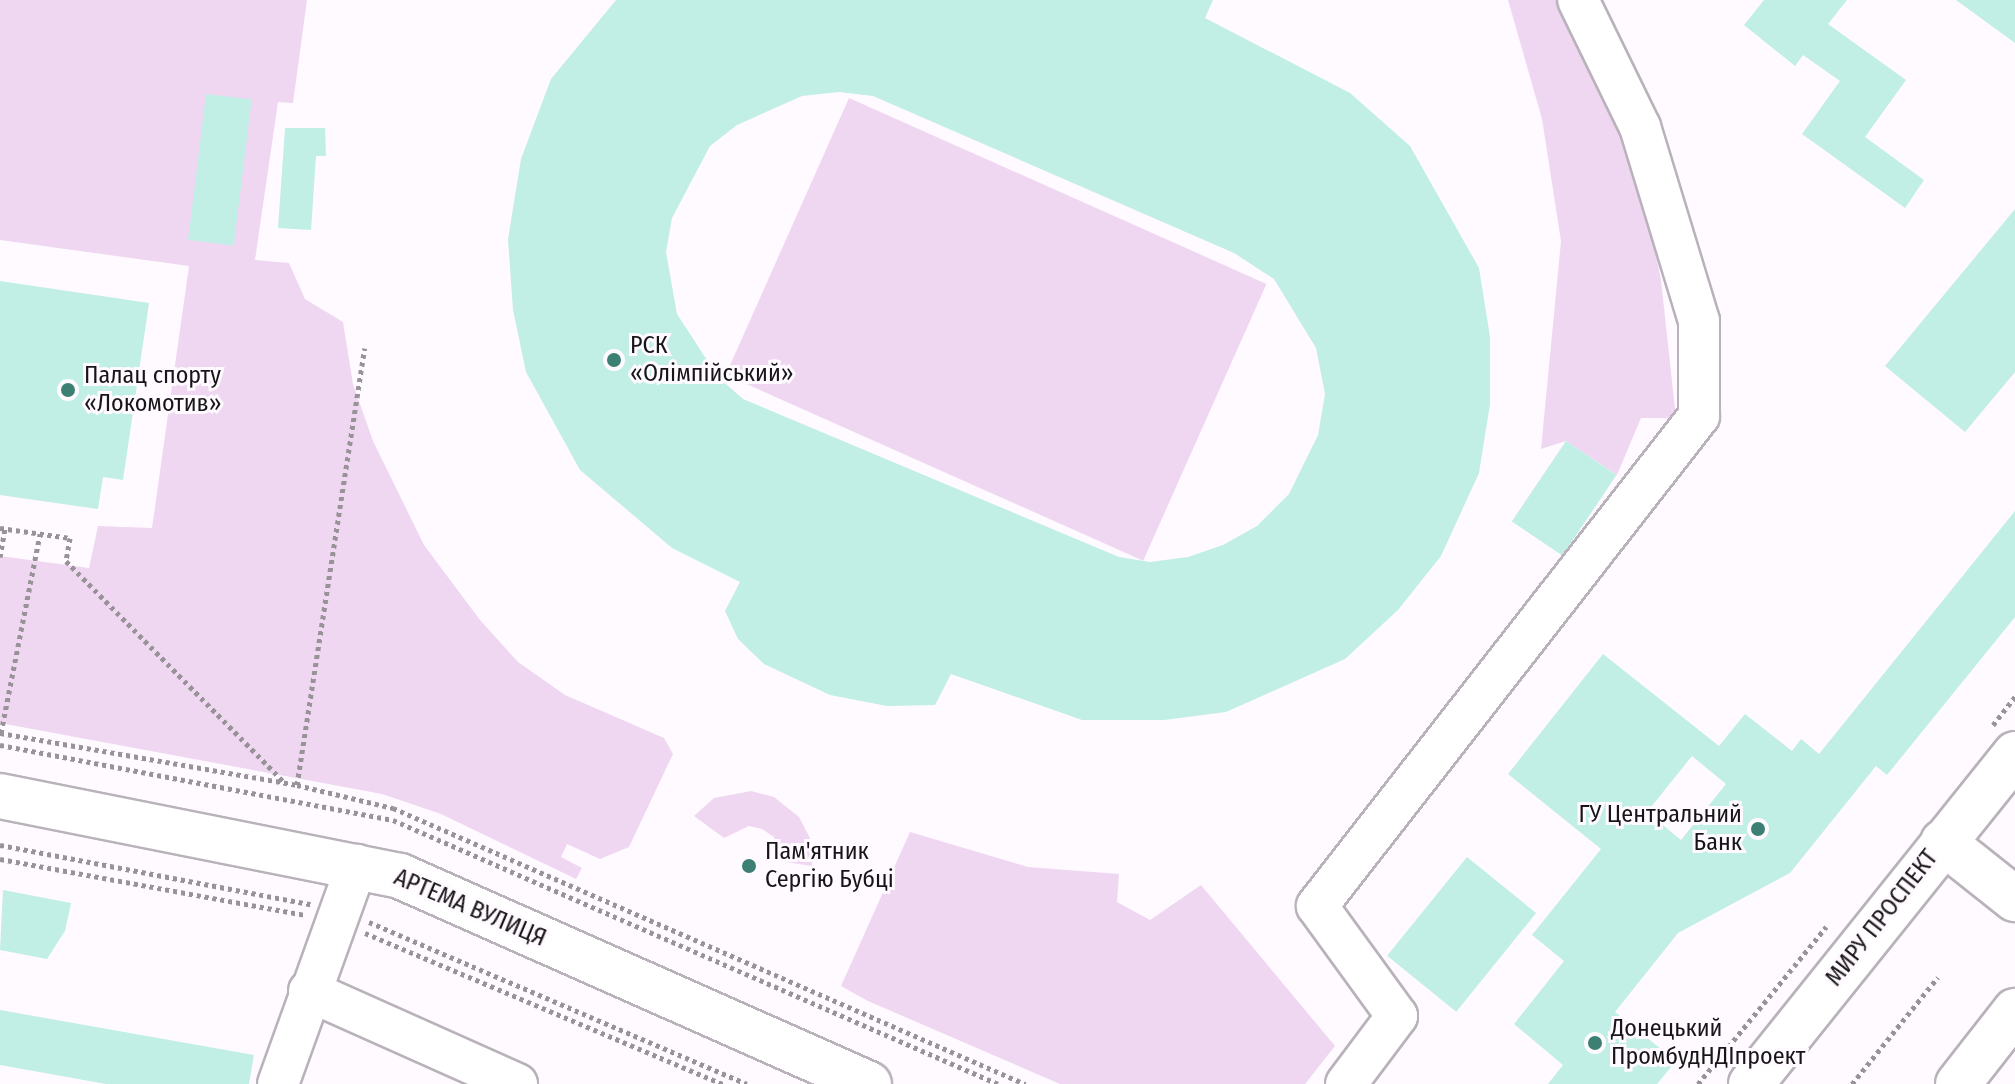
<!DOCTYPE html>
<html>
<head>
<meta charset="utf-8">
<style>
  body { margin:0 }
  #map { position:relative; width:2015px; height:1084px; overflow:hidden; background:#fffaff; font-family:"Fira Sans Condensed",sans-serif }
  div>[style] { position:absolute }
  .green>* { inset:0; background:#efd7f1; transform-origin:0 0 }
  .building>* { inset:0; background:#c1eee5; transform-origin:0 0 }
  .path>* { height:5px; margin-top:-2.5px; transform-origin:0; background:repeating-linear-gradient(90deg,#979397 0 4px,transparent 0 8px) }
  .roads { filter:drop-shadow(2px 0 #b9b2ba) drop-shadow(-2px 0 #b9b2ba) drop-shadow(0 2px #b9b2ba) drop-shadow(0 -2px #b9b2ba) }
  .minor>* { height:40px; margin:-20px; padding:0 20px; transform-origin:20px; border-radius:20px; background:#fff }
  .major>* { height:44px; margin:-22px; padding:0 22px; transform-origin:22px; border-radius:22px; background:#fff }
  .dots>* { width:22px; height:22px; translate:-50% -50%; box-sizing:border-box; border:4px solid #fffaff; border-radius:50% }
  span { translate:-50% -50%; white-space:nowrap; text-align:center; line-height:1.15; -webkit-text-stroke:6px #fffaff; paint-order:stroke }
  .poi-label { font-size:24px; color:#171517 }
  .left { translate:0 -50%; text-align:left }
  .right { translate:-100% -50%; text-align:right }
  .street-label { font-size:24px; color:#171517 }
</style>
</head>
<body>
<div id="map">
  <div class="green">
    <i style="clip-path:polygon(0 0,307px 0,293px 103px,278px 102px,255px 260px,289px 263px,305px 299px,343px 322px,353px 384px,373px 441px,424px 545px,480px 620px,518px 662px,565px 695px,664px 738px,673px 754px,629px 847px,600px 859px,567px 844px,561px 857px,582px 868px,576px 879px,441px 814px,382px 794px,0 723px,0 556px,89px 568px,98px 526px,152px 528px,189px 266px,0 240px)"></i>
    <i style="clip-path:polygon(1508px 0,1558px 0,1588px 45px,1639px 169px,1661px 280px,1676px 418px,1641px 418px,1617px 475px,1566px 441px,1541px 449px,1561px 241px,1542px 119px)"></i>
    <i style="left:849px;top:98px;width:457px;height:303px;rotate:24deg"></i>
    <i style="clip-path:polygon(751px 791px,774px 797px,799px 817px,811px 840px,812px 866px,779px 861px,774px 837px,762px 829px,749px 826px,724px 838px,694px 816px,714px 798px)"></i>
    <i style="clip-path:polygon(910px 832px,1028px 867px,1119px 874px,1117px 902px,1150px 920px,1201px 885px,1335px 1046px,1305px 1084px,1060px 1084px,868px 1001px,841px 986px)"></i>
  </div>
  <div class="building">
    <i style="clip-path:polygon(evenodd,616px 0,1213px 0,1205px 18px,1350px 93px,1410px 146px,1479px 268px,1490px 337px,1490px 404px,1479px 473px,1441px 556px,1398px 610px,1345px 659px,1226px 712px,1164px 720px,1082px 720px,951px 674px,935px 705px,887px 706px,830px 695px,764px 664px,738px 639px,725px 611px,740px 582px,672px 548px,580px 470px,526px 372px,513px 310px,508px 239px,521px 159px,551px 79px,616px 0,839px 92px,873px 96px,1234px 253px,1274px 279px,1316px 348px,1325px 394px,1318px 435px,1289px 494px,1257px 526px,1223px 545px,1188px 557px,1150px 562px,1119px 557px,743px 399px,718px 377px,677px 314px,666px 252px,672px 218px,710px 146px,737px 125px,802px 96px,839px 92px)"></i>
    <i style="clip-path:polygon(1764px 0,1847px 0,1828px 24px,1906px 80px,1865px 137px,1924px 180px,1905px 208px,1802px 134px,1840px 81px,1803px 55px,1795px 66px,1744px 25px)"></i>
    <i style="clip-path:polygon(1956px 0,2015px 0,2015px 43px)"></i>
    <i style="left:206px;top:94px;width:46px;height:147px;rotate:7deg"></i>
    <i style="clip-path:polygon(285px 128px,325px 128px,326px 156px,316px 156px,311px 230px,278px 228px)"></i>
    <i style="clip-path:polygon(2015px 209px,2015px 372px,1965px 432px,1885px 366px)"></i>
    <i style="clip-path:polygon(0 281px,149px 303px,123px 480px,103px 477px,98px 509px,0 495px)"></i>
    <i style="left:1566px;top:441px;width:61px;height:97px;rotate:34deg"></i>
    <i style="clip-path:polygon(evenodd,2015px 511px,2015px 617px,1887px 775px,1876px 766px,1790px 873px,1678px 933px,1615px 1012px,1676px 1061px,1657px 1084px,1548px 1084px,1563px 1065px,1514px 1024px,1564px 961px,1532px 935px,1601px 849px,1508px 774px,1603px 654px,1719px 746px,1745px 714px,1792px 751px,1801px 739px,1819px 754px,2015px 511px,1692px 756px,1726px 784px,1681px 840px,1647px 812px,1692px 756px)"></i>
    <i style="left:1467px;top:857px;width:89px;height:127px;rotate:39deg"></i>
    <i style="clip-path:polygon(3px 890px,71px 903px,65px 931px,47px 959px,0 950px)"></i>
    <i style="clip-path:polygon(0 1010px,254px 1055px,249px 1084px,106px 1084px,0 1065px)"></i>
  </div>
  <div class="path">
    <i style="left:0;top:528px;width:71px;rotate:8.1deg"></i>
    <i style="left:70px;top:538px;width:23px;rotate:100deg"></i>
    <i style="left:66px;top:561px;width:312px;rotate:45.4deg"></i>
    <i style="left:0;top:557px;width:28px;rotate:-80deg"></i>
    <i style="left:1993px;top:725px;width:36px;rotate:-52deg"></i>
    <i style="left:0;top:733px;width:302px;rotate:9.9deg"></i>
    <i style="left:297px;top:785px;width:99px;rotate:13.5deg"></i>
    <i style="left:393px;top:808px;width:690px;rotate:23.59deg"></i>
    <i style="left:1px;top:733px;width:203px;rotate:-78.9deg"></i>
    <i style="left:0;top:745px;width:400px;rotate:10.8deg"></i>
    <i style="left:393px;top:820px;width:660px;rotate:23.57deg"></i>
    <i style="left:297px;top:785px;width:442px;rotate:-81.2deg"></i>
    <i style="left:0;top:845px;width:316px;rotate:10.8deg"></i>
    <i style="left:0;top:859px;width:311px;rotate:10.4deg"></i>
    <i style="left:369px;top:922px;width:411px;rotate:23.2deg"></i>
    <i style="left:365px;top:933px;width:389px;rotate:22.9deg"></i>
    <i style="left:1698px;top:1084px;width:203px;rotate:-50.8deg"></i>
    <i style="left:1852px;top:1084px;width:137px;rotate:-51.2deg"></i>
  </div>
  <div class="roads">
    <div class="minor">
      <i style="left:309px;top:991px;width:228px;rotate:24.1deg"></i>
      <i style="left:278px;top:1084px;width:233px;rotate:-70.2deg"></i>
      <i style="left:1346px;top:1084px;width:85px;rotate:-53.1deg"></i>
      <i style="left:1397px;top:1016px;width:136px;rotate:-126deg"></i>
      <i style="left:1317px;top:906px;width:621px;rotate:-52.06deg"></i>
      <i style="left:1699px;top:416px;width:95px;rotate:-90deg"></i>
      <i style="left:1699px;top:321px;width:203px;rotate:-106.9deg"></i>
      <i style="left:1640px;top:127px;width:141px;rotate:-116deg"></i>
    </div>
    <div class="major">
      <i style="left:0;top:796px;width:408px;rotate:11.3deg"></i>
      <i style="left:400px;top:876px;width:513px;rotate:23.92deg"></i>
      <i style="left:1943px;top:842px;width:92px;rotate:38.4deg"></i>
      <i style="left:1751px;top:1084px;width:423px;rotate:-51.3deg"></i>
      <i style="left:1958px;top:1084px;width:93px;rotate:-52deg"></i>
    </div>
  </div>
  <div class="dots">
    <i style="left:614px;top:360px;background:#3c8074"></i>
    <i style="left:68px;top:390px;background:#3c8074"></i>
    <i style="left:1758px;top:829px;background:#3c8074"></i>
    <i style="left:749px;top:866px;background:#3c8074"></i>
    <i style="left:1595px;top:1043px;background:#3c8074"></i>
  </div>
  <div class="poi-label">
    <span class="left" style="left:630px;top:360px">РСК<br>«Олімпійський»</span>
    <span class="left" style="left:84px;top:390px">Палац спорту<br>«Локомотив»</span>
    <span class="right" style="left:1742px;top:829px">ГУ Центральний<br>Банк</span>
    <span class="left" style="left:765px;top:866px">Пам'ятник<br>Сергію Бубці</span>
    <span class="left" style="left:1611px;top:1043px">Донецький<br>ПромбудНДІпроект</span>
  </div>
  <div class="street-label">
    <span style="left:470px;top:908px;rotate:23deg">АРТЕМА ВУЛИЦЯ</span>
    <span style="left:1882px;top:918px;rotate:-52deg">МИРУ ПРОСПЕКТ</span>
  </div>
</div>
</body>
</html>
